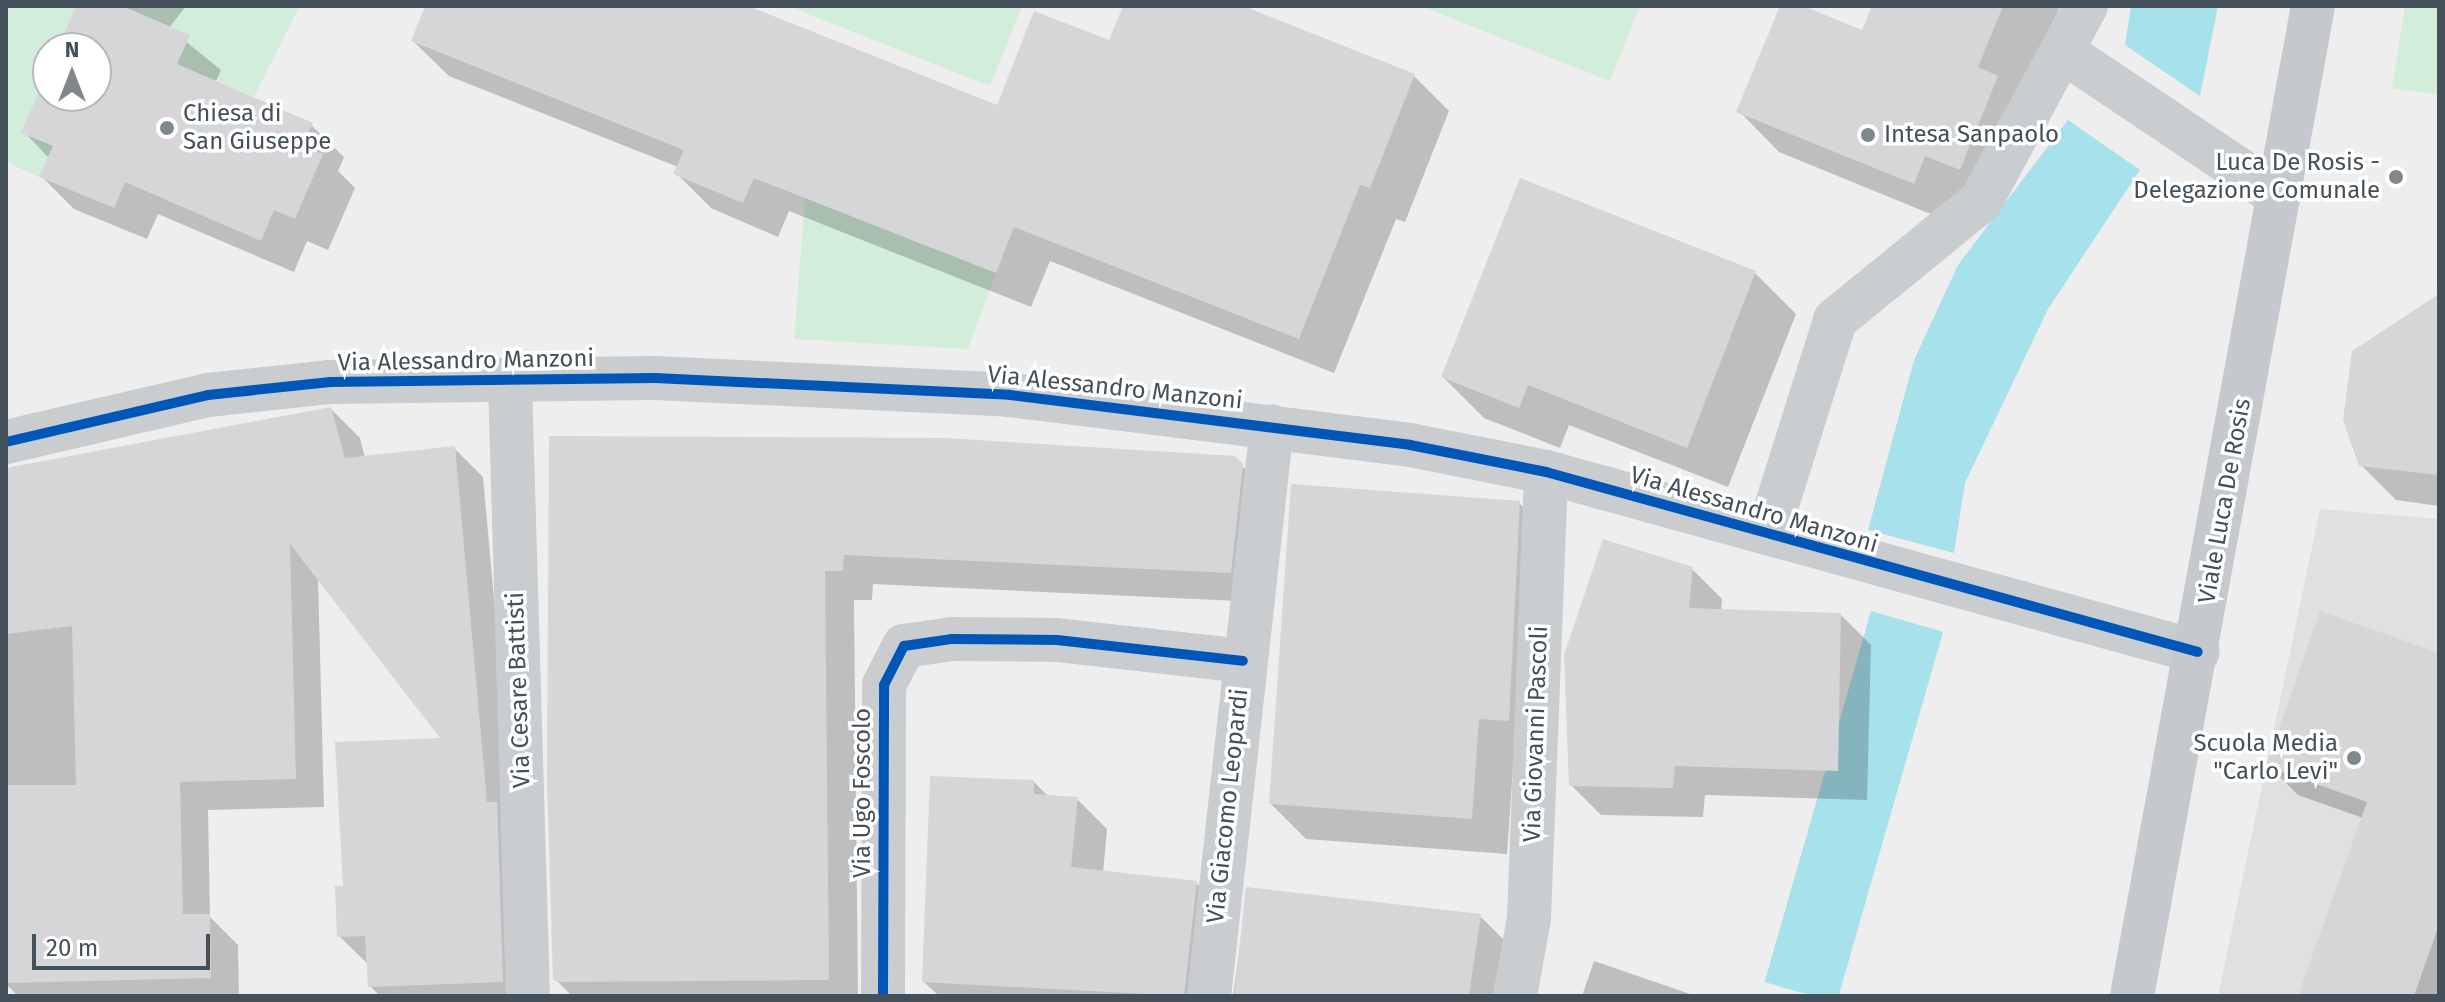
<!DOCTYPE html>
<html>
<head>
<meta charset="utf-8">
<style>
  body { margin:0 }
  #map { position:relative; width:2445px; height:1002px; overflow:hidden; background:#efeeee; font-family:"Fira Sans",sans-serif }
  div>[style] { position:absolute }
  .education>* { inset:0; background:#e1dfe0 }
  .green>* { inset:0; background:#d2eedb }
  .water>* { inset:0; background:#a7e1eb; transform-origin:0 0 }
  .shadow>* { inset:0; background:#0003 }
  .building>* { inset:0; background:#d6d6d8 }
  .minor>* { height:44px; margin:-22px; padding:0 22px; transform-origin:22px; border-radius:22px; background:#cacdcf }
  .major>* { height:44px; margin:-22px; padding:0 22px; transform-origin:22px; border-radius:22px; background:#c5c9cd }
  .cycleway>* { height:10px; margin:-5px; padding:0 5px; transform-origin:5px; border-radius:5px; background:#0057b8 }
  .dots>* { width:22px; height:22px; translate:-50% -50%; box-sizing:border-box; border:4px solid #fff; border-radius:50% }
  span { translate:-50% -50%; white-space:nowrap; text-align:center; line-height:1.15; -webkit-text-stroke:7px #fff; paint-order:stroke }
  .poi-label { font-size:24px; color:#45515a }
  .left { translate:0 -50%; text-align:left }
  .right { translate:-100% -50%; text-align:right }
  .street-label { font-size:24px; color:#45515a }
  .frame { position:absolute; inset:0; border:8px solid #45515a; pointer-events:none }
  .north { position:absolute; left:32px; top:32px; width:80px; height:80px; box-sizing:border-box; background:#fff; border:2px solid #b5b9bd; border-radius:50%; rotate:0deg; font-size:22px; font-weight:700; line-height:32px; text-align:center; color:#45515a }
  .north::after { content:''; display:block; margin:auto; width:28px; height:36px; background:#80888e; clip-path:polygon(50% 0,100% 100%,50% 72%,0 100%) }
  .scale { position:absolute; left:32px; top:934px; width:178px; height:36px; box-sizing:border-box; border:4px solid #45515a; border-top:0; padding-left:10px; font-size:24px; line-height:28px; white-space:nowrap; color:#45515a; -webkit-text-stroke:6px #fff; paint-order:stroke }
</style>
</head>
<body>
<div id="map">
  <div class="education">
    <i style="clip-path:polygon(2320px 509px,2439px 519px,2439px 996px,2218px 996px)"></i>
  </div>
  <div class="green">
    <i style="clip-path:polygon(6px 6px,105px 6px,71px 19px,58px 48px,48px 48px,48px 71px,22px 132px,53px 146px,39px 177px,6px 162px)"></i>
    <i style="clip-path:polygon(122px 6px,300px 6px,254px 97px,177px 64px,189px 35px)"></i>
    <i style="clip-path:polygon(787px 6px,1022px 6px,990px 86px)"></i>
    <i style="clip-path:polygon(1420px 6px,1640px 6px,1610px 81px)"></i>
    <i style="clip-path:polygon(2405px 6px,2439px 6px,2439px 94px,2392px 89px)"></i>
    <i style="clip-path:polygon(805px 198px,996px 273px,968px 349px,794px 339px)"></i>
  </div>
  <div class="water">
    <i style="clip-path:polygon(2131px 6px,2218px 6px,2200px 96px,2125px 45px)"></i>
    <i style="clip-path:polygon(2068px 120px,2140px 170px,2048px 309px,1965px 483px,1954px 553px,1868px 530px,1914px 360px,1958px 265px)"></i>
    <i style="left:1871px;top:611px;width:75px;height:386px;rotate:16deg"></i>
  </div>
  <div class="shadow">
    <i style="clip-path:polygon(78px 6px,186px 6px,169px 28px,221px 70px,215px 83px,311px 125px,344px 157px,338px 171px,355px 188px,328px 250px,307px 241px,294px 272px,158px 214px,147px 239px,74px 209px,41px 176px,49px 158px,24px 132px,48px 76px,48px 96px,96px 96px,96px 48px,60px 48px)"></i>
    <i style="clip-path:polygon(427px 6px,742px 6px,998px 108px,1110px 43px,1125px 6px,1238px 6px,1414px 76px,1449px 111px,1405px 222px,1396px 219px,1334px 373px,1050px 261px,1031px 307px,789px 211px,778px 237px,711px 208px,676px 173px,678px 167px,449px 76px,413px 41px)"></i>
    <i style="clip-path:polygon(1782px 6px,1863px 33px,1874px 6px,2060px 6px,2021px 101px,1955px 224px,1779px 152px,1739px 111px)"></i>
    <i style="clip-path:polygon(1755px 273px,1796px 314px,1728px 487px,1569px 425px,1560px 448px,1484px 418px,1443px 377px)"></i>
    <i style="clip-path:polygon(2439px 296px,2439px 506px,2396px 500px,2361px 465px)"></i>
    <i style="clip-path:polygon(331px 409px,360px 438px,365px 458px,454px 448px,483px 477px,530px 996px,380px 996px,370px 986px,369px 965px,339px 936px,345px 887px,444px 740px,318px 577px,324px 807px,208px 810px,210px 917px,238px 945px,239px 996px,18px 996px,6px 984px,6px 472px)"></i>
    <i style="clip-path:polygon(551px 438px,1234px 458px,1264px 488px,1260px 602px,873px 584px,872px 600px,854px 600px,858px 996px,572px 996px,555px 979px)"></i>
    <i style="clip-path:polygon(1519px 503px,1555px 539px,1514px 754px,1507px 854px,1306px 839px,1271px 804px)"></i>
    <i style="clip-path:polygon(1692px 569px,1722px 599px,1721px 611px,1841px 615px,1871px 645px,1867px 800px,1705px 795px,1703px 817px,1601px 815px,1571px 785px)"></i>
    <i style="clip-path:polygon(2439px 655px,2439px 996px,2300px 996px,2363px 818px,2298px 795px,2268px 765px)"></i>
    <i style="clip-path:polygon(1034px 782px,1049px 797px,1077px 799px,1107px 829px,1103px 873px,1196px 883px,1226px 913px,1218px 996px,939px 996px,924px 982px)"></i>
    <i style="clip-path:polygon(1248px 889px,1480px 916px,1510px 946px,1503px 996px,1233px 996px)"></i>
    <i style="clip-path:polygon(1594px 961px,1696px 996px,1582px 996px)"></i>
  </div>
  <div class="building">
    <i style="clip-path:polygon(76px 6px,122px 6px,190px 35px,177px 64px,313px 123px,303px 145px,323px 154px,295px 219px,274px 210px,261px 241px,125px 182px,114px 208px,39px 177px,53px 146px,21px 133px,48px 71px,48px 96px,96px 96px,96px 48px,58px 48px)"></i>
    <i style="clip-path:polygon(425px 6px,748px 6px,997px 105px,1034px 11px,1109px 40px,1123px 6px,1243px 6px,1415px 74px,1370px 188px,1360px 185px,1299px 339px,1014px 227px,996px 273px,754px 178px,743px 203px,673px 174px,684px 150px,411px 41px)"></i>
    <i style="clip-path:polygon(1780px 6px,1803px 6px,1862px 30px,1872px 6px,2003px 6px,1978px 67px,1998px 76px,1960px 170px,1925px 156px,1914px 184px,1736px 112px)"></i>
    <i style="clip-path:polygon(1520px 178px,1756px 271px,1687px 448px,1528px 385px,1519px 408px,1441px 377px)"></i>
    <i style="clip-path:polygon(2439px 294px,2439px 475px,2359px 466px,2343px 420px,2352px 351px)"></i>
    <i style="clip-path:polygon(331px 407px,345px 458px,455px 446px,487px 802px,497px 802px,503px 982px,368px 987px,365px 936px,337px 937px,335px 886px,343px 886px,335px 742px,440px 738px,290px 544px,296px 779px,180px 782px,183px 914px,210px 914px,211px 978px,6px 983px,6px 785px,76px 785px,72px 626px,6px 634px,6px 468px)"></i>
    <i style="clip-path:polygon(549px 436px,944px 438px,1235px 456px,1243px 464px,1231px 573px,844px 555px,843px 571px,825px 571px,829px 980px,562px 982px,553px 980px,547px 779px)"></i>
    <i style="clip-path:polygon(1291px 484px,1520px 501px,1509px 721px,1479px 719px,1472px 819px,1269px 804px)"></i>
    <i style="clip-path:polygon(1603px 539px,1693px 567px,1689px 608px,1841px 613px,1838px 771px,1675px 766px,1673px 788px,1569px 786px,1564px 655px)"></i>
    <i style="clip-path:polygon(2320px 611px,2439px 653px,2439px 925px,2414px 996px,2298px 996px,2367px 802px,2266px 766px)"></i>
    <i style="clip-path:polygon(930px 776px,1034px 780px,1034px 794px,1078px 797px,1071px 867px,1197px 881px,1184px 996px,922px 982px)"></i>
    <i style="clip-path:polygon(1246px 887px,1481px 914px,1469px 996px,1234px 996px)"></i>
  </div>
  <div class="minor">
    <i style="left:2065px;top:53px;width:257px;rotate:33.8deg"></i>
    <i style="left:510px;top:383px;width:613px;rotate:88.32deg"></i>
    <i style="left:6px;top:442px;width:207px;rotate:-13.1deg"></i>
    <i style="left:208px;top:395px;width:123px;rotate:-6.1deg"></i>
    <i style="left:330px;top:382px;width:325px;rotate:-0.7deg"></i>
    <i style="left:655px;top:378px;width:355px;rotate:2.7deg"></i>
    <i style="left:1010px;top:395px;width:403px;rotate:7.1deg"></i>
    <i style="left:1410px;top:445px;width:139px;rotate:11.2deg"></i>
    <i style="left:1546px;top:472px;width:676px;rotate:15.43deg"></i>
    <i style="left:1768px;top:533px;width:223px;rotate:-72.5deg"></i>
    <i style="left:1835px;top:320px;width:188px;rotate:-39.2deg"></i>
    <i style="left:1981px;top:201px;width:221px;rotate:-61.7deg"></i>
    <i style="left:883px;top:996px;width:311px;rotate:-89.8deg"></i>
    <i style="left:884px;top:685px;width:44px;rotate:-62.9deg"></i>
    <i style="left:904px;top:646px;width:49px;rotate:-8.3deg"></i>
    <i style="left:952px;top:639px;width:105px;rotate:0.5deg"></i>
    <i style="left:1057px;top:640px;width:187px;rotate:6.4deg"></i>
    <i style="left:1209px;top:996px;width:573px;rotate:-83.69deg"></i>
    <i style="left:1515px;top:996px;width:79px;rotate:-79.8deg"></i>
    <i style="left:1529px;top:918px;width:446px;rotate:-87.8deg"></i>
  </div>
  <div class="major">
    <i style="left:2132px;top:996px;width:1006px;rotate:-79.64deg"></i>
  </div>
  <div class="cycleway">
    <i style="left:6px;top:442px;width:207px;rotate:-13.1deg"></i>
    <i style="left:208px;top:395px;width:123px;rotate:-6.1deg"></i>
    <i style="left:330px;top:382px;width:325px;rotate:-0.7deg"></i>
    <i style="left:655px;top:378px;width:355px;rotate:2.7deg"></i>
    <i style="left:1010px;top:395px;width:403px;rotate:7.1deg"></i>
    <i style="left:1410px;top:445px;width:139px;rotate:11.2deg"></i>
    <i style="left:1546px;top:472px;width:676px;rotate:15.43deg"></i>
    <i style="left:883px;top:996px;width:311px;rotate:-89.8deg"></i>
    <i style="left:884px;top:685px;width:44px;rotate:-62.9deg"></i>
    <i style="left:904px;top:646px;width:49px;rotate:-8.3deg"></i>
    <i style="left:952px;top:639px;width:105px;rotate:0.5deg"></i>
    <i style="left:1057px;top:640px;width:187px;rotate:6.4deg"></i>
  </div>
  <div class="dots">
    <i style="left:167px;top:128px;background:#80888e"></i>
    <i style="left:1868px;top:135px;background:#80888e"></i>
    <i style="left:2396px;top:177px;background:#80888e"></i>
    <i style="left:2354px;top:758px;background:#80888e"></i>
  </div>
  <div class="poi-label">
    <span class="left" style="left:183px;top:128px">Chiesa di<br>San Giuseppe</span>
    <span class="left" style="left:1884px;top:135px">Intesa Sanpaolo</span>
    <span class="right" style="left:2380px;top:177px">Luca De Rosis -<br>Delegazione Comunale</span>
    <span class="right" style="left:2338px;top:758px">Scuola Media<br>"Carlo Levi"</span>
  </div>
  <div class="street-label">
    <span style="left:466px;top:361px;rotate:-1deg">Via Alessandro Manzoni</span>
    <span style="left:1115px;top:388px;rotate:6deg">Via Alessandro Manzoni</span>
    <span style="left:2225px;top:501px;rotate:-80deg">Viale Luca De Rosis</span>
    <span style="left:1754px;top:510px;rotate:16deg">Via Alessandro Manzoni</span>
    <span style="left:519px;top:690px;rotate:-92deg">Via Cesare Battisti</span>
    <span style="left:1536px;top:734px;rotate:-88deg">Via Giovanni Pascoli</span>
    <span style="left:863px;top:793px;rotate:-90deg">Via Ugo Foscolo</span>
    <span style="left:1228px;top:806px;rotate:-84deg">Via Giacomo Leopardi</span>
  </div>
  <div class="frame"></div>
  <div class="north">N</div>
  <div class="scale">20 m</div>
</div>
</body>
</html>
